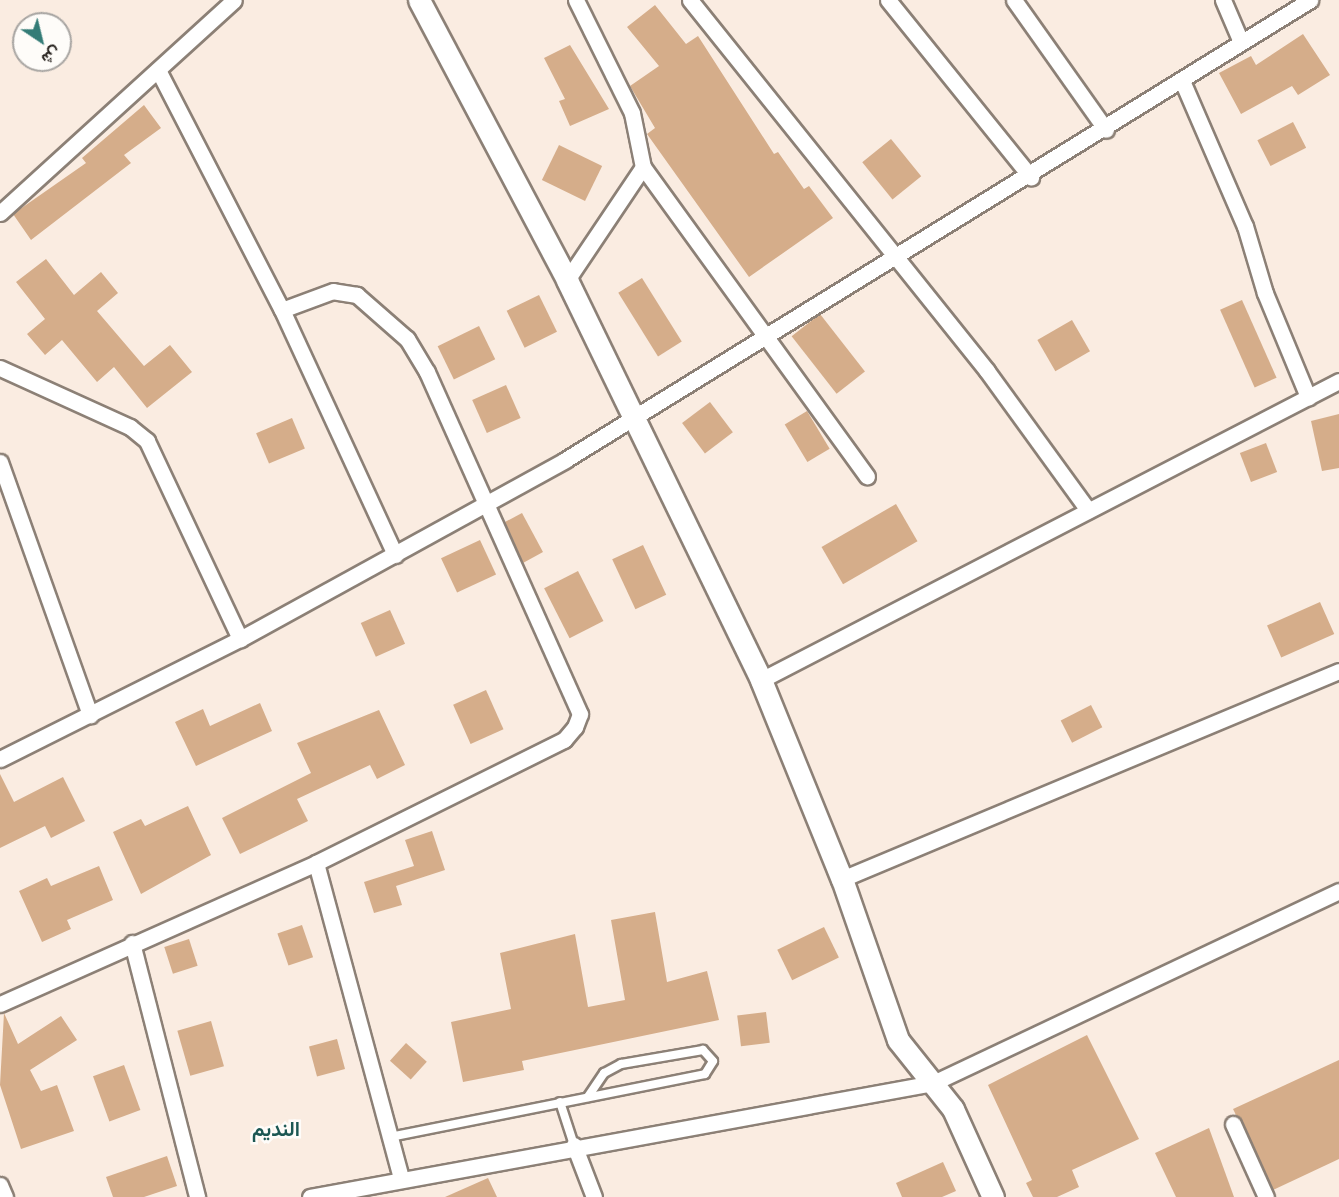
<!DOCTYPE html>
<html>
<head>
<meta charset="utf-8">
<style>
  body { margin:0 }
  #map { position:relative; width:1339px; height:1197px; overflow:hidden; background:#faece1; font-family:Montserrat,Vazirmatn,sans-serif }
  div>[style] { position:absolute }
  .building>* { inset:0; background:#d5ad8a; transform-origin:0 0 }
  .roads { filter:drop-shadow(2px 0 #8c8076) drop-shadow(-2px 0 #8c8076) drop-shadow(0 2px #8c8076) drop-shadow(0 -2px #8c8076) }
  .lane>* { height:8px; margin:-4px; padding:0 4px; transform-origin:4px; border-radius:4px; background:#fff }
  .street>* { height:15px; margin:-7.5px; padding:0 7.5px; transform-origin:7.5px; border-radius:7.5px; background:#fff }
  .secondary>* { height:21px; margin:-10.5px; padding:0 10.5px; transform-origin:10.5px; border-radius:10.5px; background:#fff }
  span { translate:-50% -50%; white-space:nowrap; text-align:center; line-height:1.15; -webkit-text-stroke:5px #fefcf9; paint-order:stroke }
  .neighbourhood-label { font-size:20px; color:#1c5753; font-weight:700 }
  .north { position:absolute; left:12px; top:12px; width:60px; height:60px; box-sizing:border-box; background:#fefcf9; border:2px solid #a8a5a2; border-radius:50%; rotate:145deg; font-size:16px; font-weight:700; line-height:24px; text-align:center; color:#28231f }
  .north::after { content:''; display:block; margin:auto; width:21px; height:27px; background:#347c77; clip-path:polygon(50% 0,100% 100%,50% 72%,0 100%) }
</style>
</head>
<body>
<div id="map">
  <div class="building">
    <i style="clip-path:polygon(655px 5px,686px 44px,698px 36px,774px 154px,778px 152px,804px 189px,809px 186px,833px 218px,749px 277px,647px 134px,655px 128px,630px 86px,659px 66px,627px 27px)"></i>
    <i style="clip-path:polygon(1303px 34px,1330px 75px,1298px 95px,1292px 86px,1241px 114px,1219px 73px,1251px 56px,1256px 65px)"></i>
    <i style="clip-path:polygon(570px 45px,609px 109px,570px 126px,559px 101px,565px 99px,544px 58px)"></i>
    <i style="clip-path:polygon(144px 105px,161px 128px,124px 155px,131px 163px,31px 240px,13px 214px,86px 163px,82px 158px)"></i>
    <i style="left:1293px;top:122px;width:29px;height:40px;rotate:63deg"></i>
    <i style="left:891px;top:139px;width:48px;height:37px;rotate:51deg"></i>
    <i style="left:559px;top:145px;width:48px;height:39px;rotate:26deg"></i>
    <i style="clip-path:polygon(46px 259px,74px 295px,101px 272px,118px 293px,97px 311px,144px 366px,170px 345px,192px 372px,147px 408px,114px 367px,97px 382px,62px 340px,45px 355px,27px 334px,45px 319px,16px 282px)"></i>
    <i style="left:642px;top:278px;width:75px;height:28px;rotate:58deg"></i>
    <i style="left:539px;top:295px;width:41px;height:36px;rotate:64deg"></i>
    <i style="left:1242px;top:300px;width:85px;height:24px;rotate:66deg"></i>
    <i style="left:820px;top:314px;width:73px;height:36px;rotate:52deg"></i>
    <i style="left:1072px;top:320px;width:36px;height:40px;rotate:60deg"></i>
    <i style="left:479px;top:326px;width:37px;height:46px;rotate:64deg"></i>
    <i style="left:506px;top:385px;width:36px;height:37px;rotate:66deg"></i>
    <i style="left:710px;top:402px;width:38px;height:35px;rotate:53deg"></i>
    <i style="left:807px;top:411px;width:44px;height:26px;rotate:59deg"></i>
    <i style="clip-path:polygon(1339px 414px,1339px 468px,1322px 471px,1311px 421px)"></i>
    <i style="left:292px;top:418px;width:33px;height:39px;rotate:67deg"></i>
    <i style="left:1266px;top:443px;width:31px;height:28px;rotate:69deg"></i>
    <i style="left:896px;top:504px;width:43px;height:86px;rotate:60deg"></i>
    <i style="clip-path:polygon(522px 513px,543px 552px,523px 563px,505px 522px)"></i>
    <i style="left:480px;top:540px;width:38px;height:43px;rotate:65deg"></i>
    <i style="left:643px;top:545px;width:55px;height:34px;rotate:65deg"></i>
    <i style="left:578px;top:571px;width:56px;height:38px;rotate:63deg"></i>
    <i style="left:1320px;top:602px;width:35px;height:58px;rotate:66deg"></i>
    <i style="left:390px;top:610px;width:37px;height:32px;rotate:66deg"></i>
    <i style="left:486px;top:690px;width:43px;height:36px;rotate:66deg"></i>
    <i style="clip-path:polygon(260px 703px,272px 731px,196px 766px,175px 722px,203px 709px,210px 726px)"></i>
    <i style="left:1091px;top:705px;width:25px;height:34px;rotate:63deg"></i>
    <i style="clip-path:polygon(379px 710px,405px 765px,377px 779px,370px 765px,297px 799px,308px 821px,240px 854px,222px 818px,311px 773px,297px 743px)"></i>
    <i style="clip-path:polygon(0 774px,14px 802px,63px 777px,85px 821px,51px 838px,45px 826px,0 848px)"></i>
    <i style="clip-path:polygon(188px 806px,211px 855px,141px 894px,113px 832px,141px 819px,145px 826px)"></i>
    <i style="clip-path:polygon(432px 831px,445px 870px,396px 886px,402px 905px,374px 913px,364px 882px,414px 866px,405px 840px)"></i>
    <i style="clip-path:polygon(99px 866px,113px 900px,67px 920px,71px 929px,42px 942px,19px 891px,47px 878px,51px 886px)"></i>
    <i style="clip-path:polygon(655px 912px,667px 982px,707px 971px,719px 1020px,522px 1061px,524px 1070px,463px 1082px,451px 1022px,511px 1009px,500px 953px,575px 934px,588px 1007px,625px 1000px,611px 920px)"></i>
    <i style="left:302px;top:925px;width:34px;height:26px;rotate:71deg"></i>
    <i style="left:824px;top:927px;width:34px;height:52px;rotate:64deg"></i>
    <i style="left:189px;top:939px;width:28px;height:26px;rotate:72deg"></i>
    <i style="left:766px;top:1012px;width:31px;height:29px;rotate:83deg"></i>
    <i style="clip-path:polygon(4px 1013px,18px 1044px,61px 1016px,77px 1040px,30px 1070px,41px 1091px,57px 1085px,74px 1131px,21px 1149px,0 1085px)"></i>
    <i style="left:211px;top:1021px;width:47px;height:35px;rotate:74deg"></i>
    <i style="clip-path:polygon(1087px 1035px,1139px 1139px,1072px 1170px,1079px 1187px,1057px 1197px,1033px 1197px,1026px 1183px,1032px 1180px,988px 1085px)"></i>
    <i style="left:337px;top:1039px;width:31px;height:29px;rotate:75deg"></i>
    <i style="left:406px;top:1043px;width:28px;height:24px;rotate:42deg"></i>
    <i style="clip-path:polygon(1339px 1060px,1339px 1159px,1273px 1190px,1233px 1109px)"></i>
    <i style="left:124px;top:1065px;width:48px;height:33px;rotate:70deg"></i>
    <i style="clip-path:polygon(1209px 1128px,1234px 1197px,1176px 1197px,1155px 1153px)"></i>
    <i style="clip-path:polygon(167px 1156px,177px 1186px,144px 1197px,113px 1197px,106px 1177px)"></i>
    <i style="clip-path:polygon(943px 1162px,956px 1191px,942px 1197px,902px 1197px,896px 1183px)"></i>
    <i style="clip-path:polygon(488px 1178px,497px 1197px,445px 1197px)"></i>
  </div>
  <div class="roads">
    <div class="lane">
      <i style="left:560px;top:1102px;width:45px;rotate:72deg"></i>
      <i style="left:390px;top:1137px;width:321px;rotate:-11.3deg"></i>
      <i style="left:705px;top:1074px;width:15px;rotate:-58deg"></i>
      <i style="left:713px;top:1061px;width:15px;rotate:-132deg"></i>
      <i style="left:703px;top:1050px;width:83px;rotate:170.3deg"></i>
      <i style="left:621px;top:1064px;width:19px;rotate:152deg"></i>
      <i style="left:604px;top:1073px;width:29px;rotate:124deg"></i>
    </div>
    <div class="street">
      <i style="left:576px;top:0;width:126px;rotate:63.6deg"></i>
      <i style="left:632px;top:113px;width:55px;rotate:78.5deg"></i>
      <i style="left:690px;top:0;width:475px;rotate:51.3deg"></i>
      <i style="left:987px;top:371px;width:172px;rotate:54deg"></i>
      <i style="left:888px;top:0;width:228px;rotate:51.1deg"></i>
      <i style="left:1014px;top:0;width:159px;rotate:54.7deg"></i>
      <i style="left:1223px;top:0;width:46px;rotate:66.8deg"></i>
      <i style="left:158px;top:70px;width:270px;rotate:62.7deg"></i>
      <i style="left:282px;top:310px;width:270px;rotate:65.2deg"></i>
      <i style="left:1183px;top:83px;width:156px;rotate:66.6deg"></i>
      <i style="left:1245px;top:226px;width:70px;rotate:73.4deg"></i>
      <i style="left:1265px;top:293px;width:113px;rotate:67.5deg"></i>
      <i style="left:0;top:213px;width:316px;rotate:-42.3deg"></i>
      <i style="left:567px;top:280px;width:136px;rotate:-56.1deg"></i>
      <i style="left:643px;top:167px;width:382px;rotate:54.1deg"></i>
      <i style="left:0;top:368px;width:143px;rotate:24.4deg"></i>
      <i style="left:130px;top:427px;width:22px;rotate:39deg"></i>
      <i style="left:147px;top:441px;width:219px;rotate:64.8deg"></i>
      <i style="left:0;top:462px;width:269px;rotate:70.4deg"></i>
      <i style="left:761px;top:680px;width:651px;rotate:-27.35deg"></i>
      <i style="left:0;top:759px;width:268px;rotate:-26.6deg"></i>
      <i style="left:240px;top:639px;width:371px;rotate:-28.8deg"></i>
      <i style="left:565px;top:460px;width:876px;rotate:-31.69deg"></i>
      <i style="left:316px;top:863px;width:325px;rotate:74.9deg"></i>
      <i style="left:842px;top:879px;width:539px;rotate:-22.71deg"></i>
      <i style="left:132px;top:943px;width:262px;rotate:75.6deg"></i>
      <i style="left:0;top:1004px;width:346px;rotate:-24deg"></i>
      <i style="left:316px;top:863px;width:277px;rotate:-26.4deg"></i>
      <i style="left:564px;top:740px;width:17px;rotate:-50deg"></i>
      <i style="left:575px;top:727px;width:14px;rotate:-69deg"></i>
      <i style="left:580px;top:714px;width:375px;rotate:-114.1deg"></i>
      <i style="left:427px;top:372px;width:39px;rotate:-121deg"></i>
      <i style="left:407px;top:339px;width:67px;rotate:-138.7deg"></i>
      <i style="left:357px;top:295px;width:24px;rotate:-171deg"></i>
      <i style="left:333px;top:291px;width:54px;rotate:159.6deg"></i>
      <i style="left:1233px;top:1124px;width:80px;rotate:65.7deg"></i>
      <i style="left:574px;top:1145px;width:56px;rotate:69deg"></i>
      <i style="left:0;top:1185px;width:13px;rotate:67deg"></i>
      <i style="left:310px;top:1197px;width:633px;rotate:-10.37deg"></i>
      <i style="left:933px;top:1083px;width:449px;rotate:-25.3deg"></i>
    </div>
    <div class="secondary">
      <i style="left:419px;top:0;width:317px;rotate:62.1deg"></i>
      <i style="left:567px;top:280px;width:445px;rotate:64.1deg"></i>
      <i style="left:761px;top:680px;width:215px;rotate:67.9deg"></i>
      <i style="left:842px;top:879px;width:170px;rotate:70.8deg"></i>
      <i style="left:898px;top:1040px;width:88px;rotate:51.4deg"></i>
      <i style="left:953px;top:1109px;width:97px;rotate:65.6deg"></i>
    </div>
  </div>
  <div class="neighbourhood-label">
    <span style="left:276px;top:1129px">النديم</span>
  </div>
  <div class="north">ش</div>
</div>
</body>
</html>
